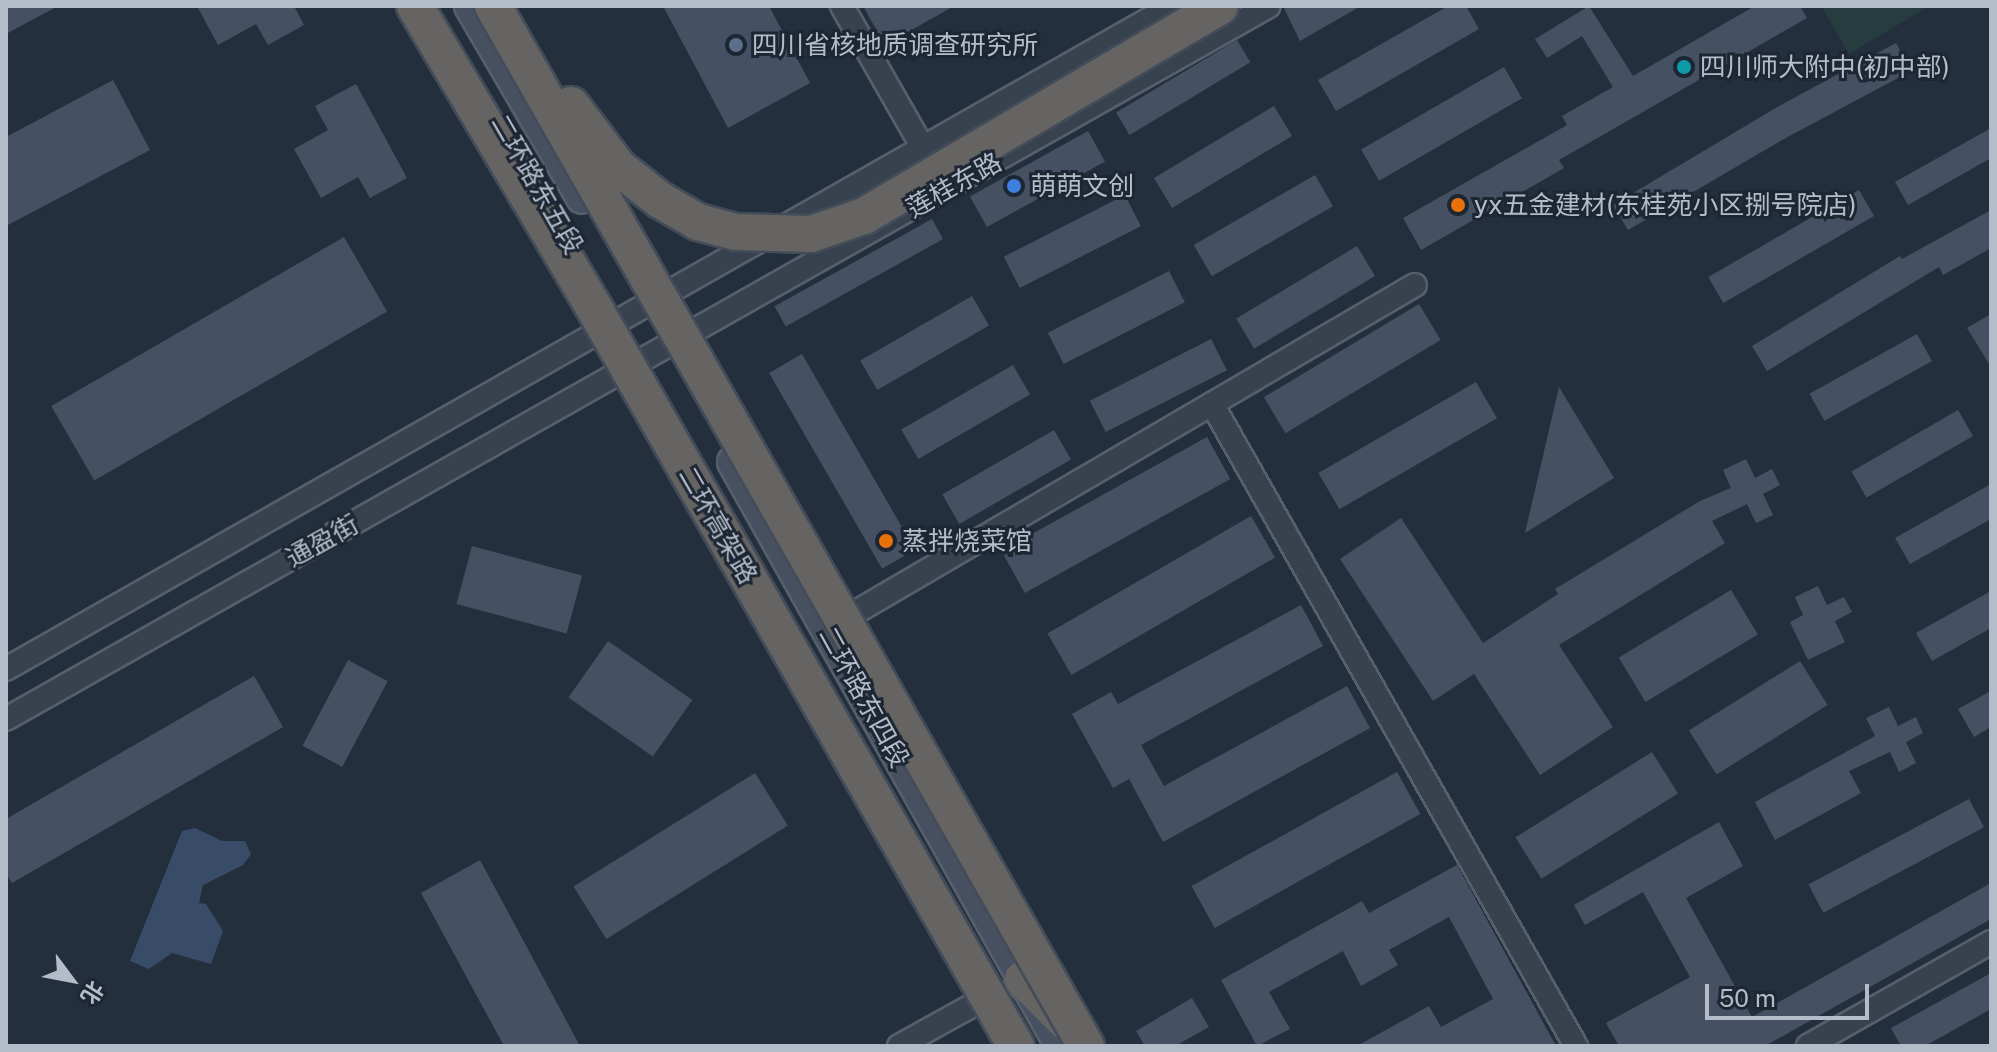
<!DOCTYPE html>
<html>
<head>
<meta charset="utf-8">
<style>
  body { margin:0 }
  #map { position:relative; width:1997px; height:1052px; overflow:hidden; background:#242f3e; font-family:"Public Sans","Noto Sans SC",sans-serif }
  div>[style] { position:absolute }
  .green>* { inset:0; background:#263c3f }
  .water>* { inset:0; background:#394c67 }
  .building>* { inset:0; background:#455162; transform-origin:0 0 }
  .roads { filter:drop-shadow(2px 0 #565f6c) drop-shadow(-2px 0 #565f6c) drop-shadow(0 2px #565f6c) drop-shadow(0 -2px #565f6c) }
  .minor>* { height:22px; margin:-11px; padding:0 11px; transform-origin:11px; border-radius:11px; background:#38414e }
  .secondary>* { height:30px; margin:-15px; padding:0 15px; transform-origin:15px; border-radius:15px; background:#465061 }
  .trunk>* { height:36px; margin:-18px; padding:0 18px; transform-origin:18px; border-radius:18px; background:#656462 }
  .bridges { filter:drop-shadow(2px 0 #434c59) drop-shadow(-2px 0 #434c59) drop-shadow(0 2px #434c59) drop-shadow(0 -2px #434c59) }
  .trunk-bridge>* { height:36px; margin:-18px; padding:0 18px; transform-origin:18px; border-radius:18px; background:#656462 }
  .dots>* { width:22px; height:22px; translate:-50% -50%; box-sizing:border-box; border:4px solid #1d2633; border-radius:50% }
  span { translate:-50% -50%; white-space:nowrap; text-align:center; line-height:1.15; -webkit-text-stroke:6px #1d2633; paint-order:stroke }
  .poi-label { font-size:26px; color:#b4bcc9 }
  .left { translate:0 -50%; text-align:left }
  .street-label { font-size:26px; color:#b4bcc9 }
  .frame { position:absolute; inset:0; border:8px solid #b4bcc9; pointer-events:none }
  .north { position:absolute; left:32px; top:940px; width:80px; height:80px; -webkit-text-stroke:6px #1d2633; paint-order:stroke; rotate:122deg; font-size:22px; font-weight:700; line-height:32px; text-align:center; color:#b4bcc9 }
  .north::after { content:''; display:block; margin:auto; width:28px; height:36px; background:#b4bcc9; clip-path:polygon(50% 0,100% 100%,50% 72%,0 100%) }
  .scale { position:absolute; left:1705px; top:984px; width:164px; height:36px; box-sizing:border-box; border:4px solid #b4bcc9; border-top:0; padding-left:10px; font-size:24px; line-height:28px; white-space:nowrap; color:#b4bcc9; -webkit-text-stroke:6px #1d2633; paint-order:stroke }
</style>
</head>
<body>
<div id="map">
  <div class="green">
    <i style="clip-path:polygon(1821px 6px,1930px 6px,1849px 54px)"></i>
  </div>
  <div class="water">
    <i style="clip-path:polygon(195px 828px,222px 841px,245px 841px,251px 854px,243px 865px,203px 885px,199px 903px,206px 904px,223px 931px,211px 964px,172px 953px,149px 969px,130px 961px,182px 831px)"></i>
  </div>
  <div class="building">
    <i style="clip-path:polygon(6px 6px,58px 6px,6px 34px)"></i>
    <i style="clip-path:polygon(197px 6px,294px 6px,304px 25px,268px 45px,256px 24px,218px 45px)"></i>
    <i style="clip-path:polygon(663px 6px,769px 6px,810px 83px,728px 128px)"></i>
    <i style="clip-path:polygon(863px 6px,954px 6px,885px 45px)"></i>
    <i style="clip-path:polygon(1283px 6px,1361px 6px,1300px 41px)"></i>
    <i style="clip-path:polygon(1448px 6px,1466px 6px,1479px 29px,1336px 111px,1318px 80px)"></i>
    <i style="clip-path:polygon(1589px 6px,1633px 76px,1755px 6px,1800px 6px,1807px 18px,1559px 160px,1564px 168px,1421px 250px,1403px 218px,1567px 125px,1562px 116px,1613px 87px,1582px 36px,1547px 58px,1535px 39px)"></i>
    <i style="left:1237px;top:40px;width:26px;height:141px;rotate:59deg"></i>
    <i style="clip-path:polygon(1896px 43px,1911px 71px,1782px 140px,1628px 230px,1613px 205px,1779px 106px)"></i>
    <i style="left:1504px;top:67px;width:36px;height:165px;rotate:60deg"></i>
    <i style="clip-path:polygon(113px 80px,150px 150px,6px 226px,6px 137px)"></i>
    <i style="clip-path:polygon(356px 84px,407px 178px,370px 198px,358px 177px,321px 198px,294px 149px,328px 130px,315px 106px)"></i>
    <i style="left:1274px;top:106px;width:35px;height:140px;rotate:59deg"></i>
    <i style="clip-path:polygon(1991px 128px,1991px 158px,1908px 205px,1895px 182px)"></i>
    <i style="left:1088px;top:131px;width:35px;height:135px;rotate:61deg"></i>
    <i style="left:1315px;top:175px;width:36px;height:140px;rotate:60deg"></i>
    <i style="left:1859px;top:190px;width:30px;height:174px;rotate:60deg"></i>
    <i style="left:1125px;top:195px;width:35px;height:136px;rotate:63deg"></i>
    <i style="clip-path:polygon(1991px 210px,1991px 248px,1943px 275px,1939px 267px,1767px 371px,1752px 346px,1900px 256px,1902px 259px)"></i>
    <i style="left:932px;top:219px;width:23px;height:180px;rotate:61deg"></i>
    <i style="left:344px;top:237px;width:86px;height:338px;rotate:60deg"></i>
    <i style="left:1357px;top:246px;width:35px;height:141px;rotate:59deg"></i>
    <i style="left:1169px;top:271px;width:35px;height:136px;rotate:63deg"></i>
    <i style="left:972px;top:296px;width:34px;height:129px;rotate:60deg"></i>
    <i style="left:1419px;top:304px;width:42px;height:181px;rotate:59deg"></i>
    <i style="clip-path:polygon(1991px 314px,1991px 367px,1967px 328px)"></i>
    <i style="left:1917px;top:334px;width:31px;height:123px;rotate:61deg"></i>
    <i style="left:1211px;top:339px;width:35px;height:136px;rotate:63deg"></i>
    <i style="left:802px;top:354px;width:226px;height:38px;rotate:60deg"></i>
    <i style="left:1013px;top:365px;width:34px;height:129px;rotate:60deg"></i>
    <i style="left:1476px;top:382px;width:42px;height:182px;rotate:60deg"></i>
    <i style="clip-path:polygon(1559px 387px,1614px 478px,1525px 533px)"></i>
    <i style="left:1958px;top:410px;width:30px;height:123px;rotate:60deg"></i>
    <i style="left:1054px;top:430px;width:34px;height:129px;rotate:60deg"></i>
    <i style="left:1207px;top:437px;width:48px;height:235px;rotate:61deg"></i>
    <i style="clip-path:polygon(1746px 459px,1755px 478px,1772px 469px,1780px 485px,1763px 494px,1773px 515px,1756px 523px,1747px 504px,1712px 521px,1725px 543px,1559px 645px,1613px 727px,1540px 775px,1474px 674px,1433px 701px,1340px 559px,1401px 518px,1483px 643px,1558px 594px,1555px 589px,1700px 501px,1731px 488px,1723px 470px)"></i>
    <i style="clip-path:polygon(1991px 484px,1991px 519px,1910px 564px,1895px 538px)"></i>
    <i style="left:1251px;top:516px;width:48px;height:235px;rotate:60deg"></i>
    <i style="left:472px;top:546px;width:114px;height:60px;rotate:15deg"></i>
    <i style="clip-path:polygon(1818px 586px,1827px 605px,1844px 597px,1852px 612px,1835px 621px,1845px 642px,1808px 660px,1790px 622px,1803px 615px,1795px 597px)"></i>
    <i style="left:1731px;top:590px;width:52px;height:131px;rotate:59deg"></i>
    <i style="clip-path:polygon(1991px 591px,1991px 628px,1932px 661px,1916px 633px)"></i>
    <i style="clip-path:polygon(1301px 605px,1323px 646px,1141px 745px,1164px 786px,1347px 686px,1370px 728px,1163px 842px,1129px 779px,1113px 788px,1072px 714px,1111px 692px,1118px 704px)"></i>
    <i style="left:608px;top:641px;width:103px;height:69px;rotate:35deg"></i>
    <i style="left:348px;top:660px;width:45px;height:97px;rotate:28deg"></i>
    <i style="left:1800px;top:661px;width:52px;height:131px;rotate:58deg"></i>
    <i style="clip-path:polygon(254px 676px,283px 727px,12px 883px,6px 874px,6px 819px)"></i>
    <i style="clip-path:polygon(1991px 691px,1991px 727px,1974px 737px,1958px 709px)"></i>
    <i style="clip-path:polygon(1889px 707px,1898px 726px,1916px 717px,1923px 733px,1906px 742px,1916px 763px,1899px 772px,1890px 752px,1849px 771px,1861px 793px,1775px 840px,1755px 802px,1875px 736px,1866px 718px)"></i>
    <i style="left:1652px;top:752px;width:49px;height:161px;rotate:58deg"></i>
    <i style="left:1397px;top:772px;width:48px;height:235px;rotate:61deg"></i>
    <i style="left:755px;top:773px;width:62px;height:214px;rotate:58deg"></i>
    <i style="left:1969px;top:799px;width:32px;height:182px;rotate:62deg"></i>
    <i style="clip-path:polygon(1719px 822px,1743px 866px,1686px 898px,1752px 1017px,1991px 883px,1991px 919px,1765px 1046px,1619px 1046px,1606px 1023px,1690px 977px,1643px 892px,1585px 925px,1574px 905px)"></i>
    <i style="clip-path:polygon(480px 860px,580px 1046px,504px 1046px,421px 893px)"></i>
    <i style="clip-path:polygon(1457px 865px,1556px 1046px,1357px 1046px,1429px 1006px,1441px 1027px,1493px 999px,1449px 917px,1389px 950px,1398px 965px,1361px 986px,1343px 951px,1269px 992px,1290px 1029px,1257px 1046px,1221px 980px,1362px 901px,1369px 913px)"></i>
    <i style="clip-path:polygon(1991px 973px,1991px 1009px,1925px 1046px,1901px 1046px,1891px 1028px)"></i>
    <i style="clip-path:polygon(1192px 998px,1209px 1027px,1175px 1046px,1145px 1046px,1136px 1031px)"></i>
  </div>
  <div class="roads">
    <div class="minor">
      <i style="left:842px;top:6px;width:163px;rotate:60.3deg"></i>
      <i style="left:1212px;top:404px;width:738px;rotate:60.45deg"></i>
      <i style="left:834px;top:625px;width:673px;rotate:-30.34deg"></i>
      <i style="left:6px;top:669px;width:1341px;rotate:-29.62deg"></i>
      <i style="left:6px;top:719px;width:1450px;rotate:-29.45deg"></i>
      <i style="left:899px;top:1046px;width:85px;rotate:-29deg"></i>
      <i style="left:1808px;top:1046px;width:210px;rotate:-29.6deg"></i>
    </div>
    <div class="secondary">
      <i style="left:470px;top:6px;width:222px;rotate:59.7deg"></i>
      <i style="left:733px;top:462px;width:670px;rotate:60.68deg"></i>
    </div>
    <div class="trunk">
      <i style="left:1023px;top:979px;width:61px;rotate:45deg"></i>
    </div>
  </div>
  <div class="bridges">
    <div class="trunk-bridge">
      <i style="left:415px;top:6px;width:357px;rotate:59.3deg"></i>
      <i style="left:597px;top:313px;width:844px;rotate:60.25deg"></i>
      <i style="left:493px;top:6px;width:1197px;rotate:60.31deg"></i>
      <i style="left:571px;top:105px;width:79px;rotate:52.7deg"></i>
      <i style="left:619px;top:168px;width:52px;rotate:38deg"></i>
      <i style="left:660px;top:200px;width:44px;rotate:30.1deg"></i>
      <i style="left:698px;top:222px;width:39px;rotate:15deg"></i>
      <i style="left:736px;top:232px;width:75px;rotate:1.5deg"></i>
      <i style="left:811px;top:234px;width:56px;rotate:-18.8deg"></i>
      <i style="left:864px;top:216px;width:413px;rotate:-30.5deg"></i>
    </div>
  </div>
  <div class="dots">
    <i style="left:736px;top:45px;background:#5c6f8a"></i>
    <i style="left:1684px;top:67px;background:#0f9aa8"></i>
    <i style="left:1014px;top:186px;background:#3f7fe0"></i>
    <i style="left:1458px;top:205px;background:#e8710a"></i>
    <i style="left:886px;top:541px;background:#e8710a"></i>
  </div>
  <div class="poi-label">
    <span class="left" style="left:752px;top:45px">四川省核地质调查研究所</span>
    <span class="left" style="left:1700px;top:67px">四川师大附中(初中部)</span>
    <span class="left" style="left:1030px;top:186px">萌萌文创</span>
    <span class="left" style="left:1474px;top:205px">yx五金建材(东桂苑小区捌号院店)</span>
    <span class="left" style="left:902px;top:541px">蒸拌烧菜馆</span>
  </div>
  <div class="street-label">
    <span style="left:537px;top:184px;rotate:60deg">二环路东五段</span>
    <span style="left:954px;top:185px;rotate:-29deg">莲桂东路</span>
    <span style="left:718px;top:525px;rotate:60deg">二环高架路</span>
    <span style="left:322px;top:541px;rotate:-29deg">通盈街</span>
    <span style="left:864px;top:697px;rotate:61deg">二环路东四段</span>
  </div>
  <div class="frame"></div>
  <div class="north">北</div>
  <div class="scale">50 m</div>
</div>
</body>
</html>
